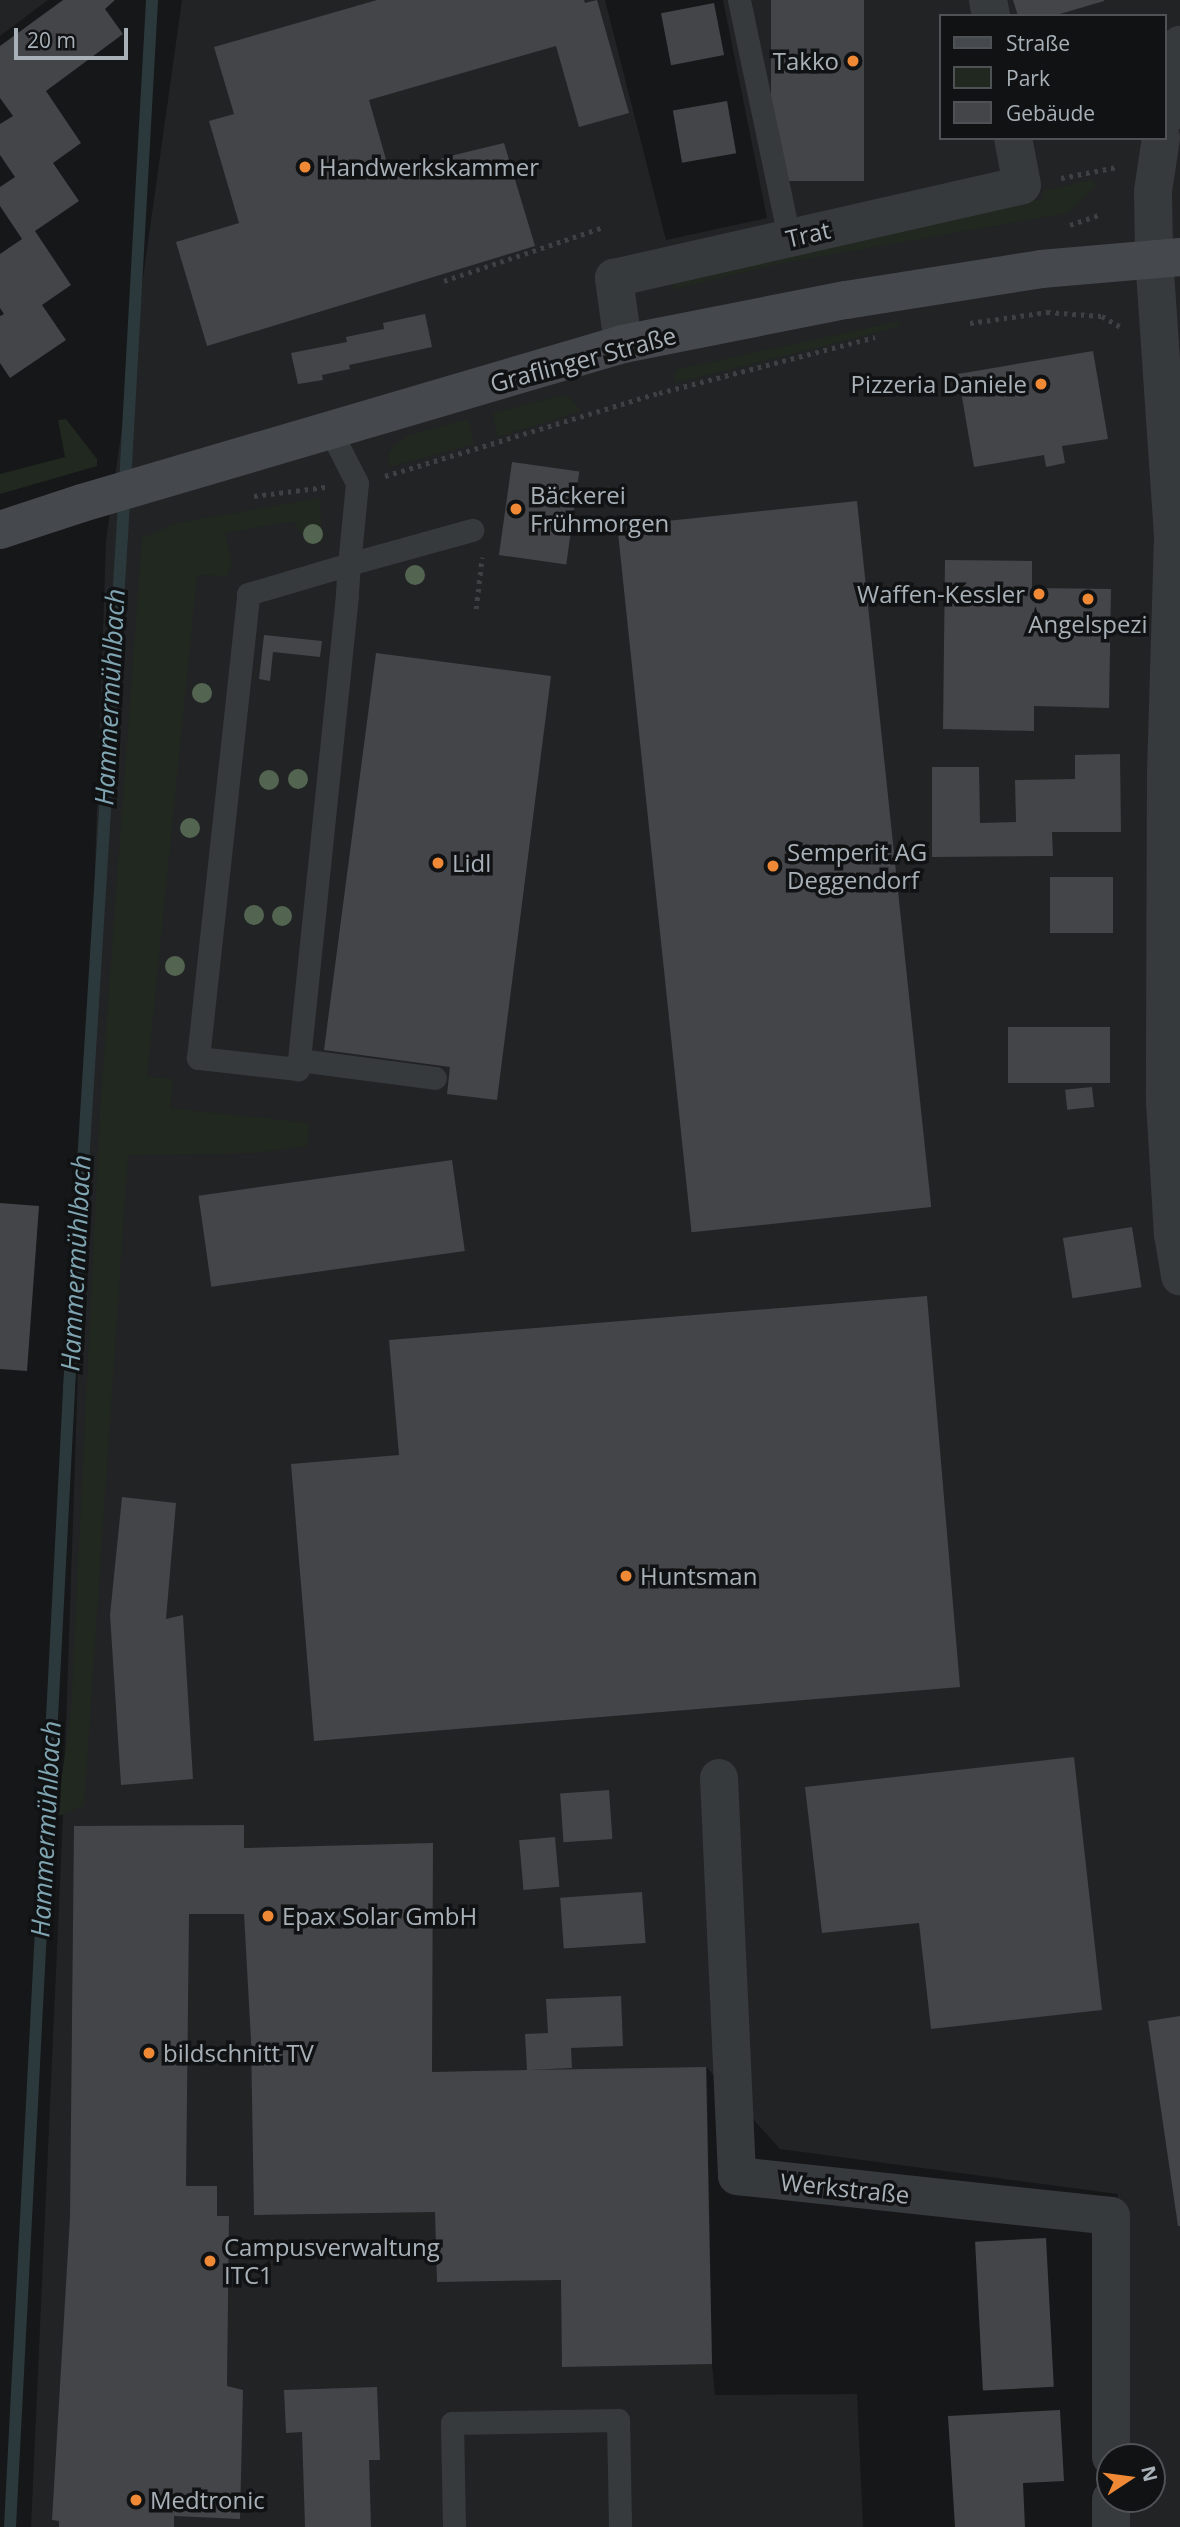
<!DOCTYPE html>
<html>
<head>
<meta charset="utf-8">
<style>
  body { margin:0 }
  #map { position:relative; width:1180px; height:2527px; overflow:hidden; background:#161718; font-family:"Open Sans",sans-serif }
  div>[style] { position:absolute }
  .built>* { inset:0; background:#222325 }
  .green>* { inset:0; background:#212820 }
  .stream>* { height:12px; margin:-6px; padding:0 6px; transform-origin:6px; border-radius:6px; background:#2c393c }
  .building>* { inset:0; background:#434548; transform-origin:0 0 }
  .path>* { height:4.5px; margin-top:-2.25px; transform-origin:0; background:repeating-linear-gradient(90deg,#3d4144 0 3.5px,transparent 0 8.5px) }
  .lane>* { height:23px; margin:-11.5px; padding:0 11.5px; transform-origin:11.5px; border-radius:11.5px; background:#373a3d }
  .street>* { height:38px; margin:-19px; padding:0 19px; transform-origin:19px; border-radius:19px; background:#373a3d }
  .secondary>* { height:38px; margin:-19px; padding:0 19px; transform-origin:19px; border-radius:19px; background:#45494d }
  .trees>* { width:20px; height:20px; margin:-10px; border-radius:50%; background:#536451 }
  .dots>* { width:19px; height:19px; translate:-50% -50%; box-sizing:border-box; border:4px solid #111213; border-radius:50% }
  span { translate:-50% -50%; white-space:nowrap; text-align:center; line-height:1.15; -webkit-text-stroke:7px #111213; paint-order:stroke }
  .poi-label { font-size:24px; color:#a9b1b8 }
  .right { translate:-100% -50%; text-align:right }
  .left { translate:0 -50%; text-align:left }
  .street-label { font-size:24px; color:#a9b1b8 }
  .water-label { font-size:26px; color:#80a6b3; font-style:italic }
  .legend { position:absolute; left:939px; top:14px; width:228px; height:126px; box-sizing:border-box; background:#111213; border:2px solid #4e5255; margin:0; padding:9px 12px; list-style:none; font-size:21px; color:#a9b1b8 }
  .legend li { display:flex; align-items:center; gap:14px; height:35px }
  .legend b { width:35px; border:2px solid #4e5255 }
  .north { position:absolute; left:1096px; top:2443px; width:70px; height:70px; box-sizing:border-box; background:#111213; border:2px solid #4e5255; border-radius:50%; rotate:77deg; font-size:19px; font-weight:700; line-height:28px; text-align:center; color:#a9b1b8 }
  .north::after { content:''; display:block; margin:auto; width:24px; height:32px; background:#f08936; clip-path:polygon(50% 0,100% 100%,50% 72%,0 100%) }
  .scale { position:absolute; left:14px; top:28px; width:114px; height:32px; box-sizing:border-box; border:4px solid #a9b1b8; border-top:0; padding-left:9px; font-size:21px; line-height:24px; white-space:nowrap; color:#a9b1b8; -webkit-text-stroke:5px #111213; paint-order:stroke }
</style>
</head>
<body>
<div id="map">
  <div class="built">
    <i style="clip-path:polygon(0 0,48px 0,0 36px)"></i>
    <i style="clip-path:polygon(evenodd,182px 0,605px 0,666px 240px,767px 218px,723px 0,1180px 0,1180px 2527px,1101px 2527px,1118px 2194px,780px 2149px,707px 2068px,712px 2364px,715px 2395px,857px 2394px,863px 2527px,31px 2527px,63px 1815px,106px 541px,182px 0,940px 16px,1164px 16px,1164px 138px,940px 138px,940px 16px,182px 0,1110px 2457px,1152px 2457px,1152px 2499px,1110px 2499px,1110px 2457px)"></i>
  </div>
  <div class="green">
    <i style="clip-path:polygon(1091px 180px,1097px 185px,1068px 213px,777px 264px,671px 290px,673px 284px,1042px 199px,1043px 191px)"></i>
    <i style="clip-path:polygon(895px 322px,900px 323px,898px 327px,828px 345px,675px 383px,675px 370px)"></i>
    <i style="clip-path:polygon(562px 395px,572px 399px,581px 411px,498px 437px,493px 413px)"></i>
    <i style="clip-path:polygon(66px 419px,97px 459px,97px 466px,0 494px,0 474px,65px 457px,58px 420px)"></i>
    <i style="clip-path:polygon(468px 419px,474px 444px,390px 467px,388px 457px,393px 447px,409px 435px)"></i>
    <i style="clip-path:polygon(320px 498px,322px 543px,308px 544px,294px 521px,225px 533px,232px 564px,227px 576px,197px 575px,147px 1077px,173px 1079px,170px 1108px,309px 1123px,308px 1146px,257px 1153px,128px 1155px,84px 1806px,56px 1817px,71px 1711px,100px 1112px,142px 538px,177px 523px)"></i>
  </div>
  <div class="stream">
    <i style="left:10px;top:2527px;width:1141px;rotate:-87.03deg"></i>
    <i style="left:69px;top:1388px;width:853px;rotate:-86.44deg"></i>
    <i style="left:122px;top:537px;width:538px;rotate:-86.8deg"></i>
  </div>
  <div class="building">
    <i style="clip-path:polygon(63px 0,115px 0,105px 9px,123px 34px,46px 91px,81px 143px,53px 163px,79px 201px,35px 231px,71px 285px,42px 305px,66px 340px,10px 378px,0 363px,0 316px,4px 314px,0 308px,0 254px,22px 239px,0 206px,0 187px,15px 177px,0 155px,0 124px,13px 116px,0 98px,0 46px)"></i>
    <i style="clip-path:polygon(377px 0,584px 0,585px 3px,597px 0,629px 113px,579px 127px,556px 46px,369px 100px,391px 177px,446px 157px,504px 143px,535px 246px,207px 346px,176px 242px,239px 223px,209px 121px,234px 114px,214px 47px)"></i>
    <i style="left:771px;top:0;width:93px;height:181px"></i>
    <i style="clip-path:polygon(1013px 0,1104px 0,1104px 1px,1053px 16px,1018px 16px)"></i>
    <i style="left:714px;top:3px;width:53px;height:54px;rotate:79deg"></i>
    <i style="left:727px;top:101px;width:53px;height:55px;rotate:80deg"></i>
    <i style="clip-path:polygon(425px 314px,432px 347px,349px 365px,350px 369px,322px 375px,323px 380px,298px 384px,291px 353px,347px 342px,346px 337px,384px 329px,383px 323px)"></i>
    <i style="clip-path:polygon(1093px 351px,1108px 439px,1062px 446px,1065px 463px,1046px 467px,1044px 455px,974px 467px,958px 374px)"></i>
    <i style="left:512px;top:462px;width:68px;height:94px;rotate:8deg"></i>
    <i style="left:857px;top:501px;width:710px;height:241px;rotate:84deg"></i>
    <i style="clip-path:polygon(945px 560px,1032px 561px,1032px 588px,1111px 589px,1109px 708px,1034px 706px,1034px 731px,943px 729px)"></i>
    <i style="clip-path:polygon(264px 635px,322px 641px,320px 657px,273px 652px,270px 681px,259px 679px)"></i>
    <i style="clip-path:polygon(376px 653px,551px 676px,497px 1100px,447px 1094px,450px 1067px,324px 1050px)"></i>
    <i style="clip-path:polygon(1120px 754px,1121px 832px,1052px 832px,1053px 856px,932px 857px,932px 767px,979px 767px,980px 823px,1016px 822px,1015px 780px,1075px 779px,1075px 755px)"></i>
    <i style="left:1050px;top:877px;width:63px;height:56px"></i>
    <i style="left:1008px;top:1027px;width:102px;height:56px"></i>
    <i style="left:1092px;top:1087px;width:20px;height:27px;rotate:84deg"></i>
    <i style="left:452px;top:1160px;width:92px;height:256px;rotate:82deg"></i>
    <i style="clip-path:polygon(0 1203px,39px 1206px,27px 1371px,0 1369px)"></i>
    <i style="left:1132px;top:1227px;width:61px;height:70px;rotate:81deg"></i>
    <i style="clip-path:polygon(927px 1296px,960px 1687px,314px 1741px,291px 1464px,399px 1455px,389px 1340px)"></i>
    <i style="clip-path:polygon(122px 1497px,176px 1503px,166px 1619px,183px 1615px,193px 1779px,121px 1785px,110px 1615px)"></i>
    <i style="clip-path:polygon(1074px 1757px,1102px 2010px,931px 2029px,919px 1923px,822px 1933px,805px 1787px)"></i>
    <i style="left:609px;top:1790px;width:49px;height:49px;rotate:86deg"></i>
    <i style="clip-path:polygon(244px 1825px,244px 1848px,433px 1843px,432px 2072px,527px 2070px,525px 2034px,548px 2033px,546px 1999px,621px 1996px,623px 2046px,571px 2048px,572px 2068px,529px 2070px,706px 2067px,712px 2364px,562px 2367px,561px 2280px,437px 2282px,435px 2212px,254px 2215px,251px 2040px,244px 1914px,189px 1914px,186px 2186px,217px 2186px,217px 2216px,229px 2216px,227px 2386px,243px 2390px,240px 2519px,174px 2516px,174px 2527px,59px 2527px,59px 2521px,52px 2520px,70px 2217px,74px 1826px)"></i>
    <i style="left:555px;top:1837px;width:50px;height:36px;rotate:85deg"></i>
    <i style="left:642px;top:1892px;width:51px;height:82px;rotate:86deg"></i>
    <i style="clip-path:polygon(1180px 2016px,1180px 2226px,1178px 2226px,1148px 2021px)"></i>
    <i style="left:1046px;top:2238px;width:149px;height:71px;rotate:87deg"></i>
    <i style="clip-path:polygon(377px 2387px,380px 2460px,369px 2460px,371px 2527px,305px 2527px,302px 2432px,286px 2433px,284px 2390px)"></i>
    <i style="clip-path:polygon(1060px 2410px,1064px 2481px,1023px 2483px,1025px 2527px,955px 2527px,948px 2416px)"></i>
  </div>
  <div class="path">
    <i style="left:1061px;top:178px;width:57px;rotate:-11.1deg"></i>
    <i style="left:1070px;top:225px;width:31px;rotate:-19deg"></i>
    <i style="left:444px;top:281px;width:166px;rotate:-18.7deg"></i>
    <i style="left:970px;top:323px;width:78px;rotate:-8.1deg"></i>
    <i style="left:1047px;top:312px;width:55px;rotate:4.2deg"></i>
    <i style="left:1102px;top:316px;width:22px;rotate:30deg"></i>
    <i style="left:385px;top:476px;width:286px;rotate:-16.9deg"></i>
    <i style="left:659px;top:393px;width:223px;rotate:-14.5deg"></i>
    <i style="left:254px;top:496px;width:72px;rotate:-7.2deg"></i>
    <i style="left:476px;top:609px;width:52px;rotate:-83.4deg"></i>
  </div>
  <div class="lane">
    <i style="left:739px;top:0;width:243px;rotate:78.1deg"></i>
    <i style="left:331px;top:432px;width:57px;rotate:63deg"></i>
    <i style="left:357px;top:483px;width:81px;rotate:95.6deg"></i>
    <i style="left:349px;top:564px;width:31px;rotate:94deg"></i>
    <i style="left:347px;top:595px;width:477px;rotate:95.9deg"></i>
    <i style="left:298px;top:1069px;width:101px;rotate:-173.7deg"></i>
    <i style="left:198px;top:1058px;width:467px;rotate:-83.8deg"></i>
    <i style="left:248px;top:594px;width:105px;rotate:-16.5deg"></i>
    <i style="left:349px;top:564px;width:128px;rotate:-15.5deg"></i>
    <i style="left:299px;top:1060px;width:137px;rotate:7.5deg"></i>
    <i style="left:454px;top:2527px;width:104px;rotate:-91.1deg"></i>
    <i style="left:452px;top:2423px;width:166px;rotate:-1deg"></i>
    <i style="left:618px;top:2420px;width:107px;rotate:88.9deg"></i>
  </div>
  <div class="street">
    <i style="left:988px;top:0;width:16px;rotate:79deg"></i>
    <i style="left:1164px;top:118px;width:75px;rotate:-77.6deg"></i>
    <i style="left:1161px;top:138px;width:54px;rotate:98.6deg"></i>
    <i style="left:1153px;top:191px;width:66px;rotate:89.1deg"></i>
    <i style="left:1154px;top:257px;width:281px;rotate:86.1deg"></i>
    <i style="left:1173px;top:537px;width:235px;rotate:91.7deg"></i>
    <i style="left:1166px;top:772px;width:329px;rotate:90.2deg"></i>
    <i style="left:1165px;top:1101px;width:133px;rotate:86.6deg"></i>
    <i style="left:1173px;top:1234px;width:43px;rotate:80.5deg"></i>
    <i style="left:623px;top:344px;width:67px;rotate:-97.8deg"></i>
    <i style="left:614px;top:278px;width:418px;rotate:-12.8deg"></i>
    <i style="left:1022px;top:185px;width:48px;rotate:-100.8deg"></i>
    <i style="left:719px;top:1778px;width:398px;rotate:87.4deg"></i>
    <i style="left:737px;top:2176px;width:376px;rotate:6.1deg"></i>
    <i style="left:1111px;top:2216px;width:241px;rotate:90deg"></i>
    <i style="left:1111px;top:2499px;width:28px;rotate:90deg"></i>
  </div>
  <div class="secondary">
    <i style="left:0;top:530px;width:86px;rotate:-18.2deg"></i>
    <i style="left:82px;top:503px;width:564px;rotate:-16.38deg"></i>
    <i style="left:623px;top:344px;width:227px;rotate:-11.2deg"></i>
    <i style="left:846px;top:300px;width:197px;rotate:-9deg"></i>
    <i style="left:1041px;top:269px;width:140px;rotate:-4.9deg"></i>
  </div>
  <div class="trees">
    <i style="left:313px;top:534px"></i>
    <i style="left:415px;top:575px"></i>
    <i style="left:202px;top:693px"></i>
    <i style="left:298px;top:779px"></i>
    <i style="left:269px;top:780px"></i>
    <i style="left:190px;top:828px"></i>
    <i style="left:254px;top:915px"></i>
    <i style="left:282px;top:916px"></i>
    <i style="left:175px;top:966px"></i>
  </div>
  <div class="dots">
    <i style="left:853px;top:61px;background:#f08936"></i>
    <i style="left:305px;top:167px;background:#f08936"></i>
    <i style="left:1041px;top:384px;background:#f08936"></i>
    <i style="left:516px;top:509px;background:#f08936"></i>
    <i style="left:1039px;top:594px;background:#f08936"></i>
    <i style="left:1088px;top:599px;background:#f08936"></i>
    <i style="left:438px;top:863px;background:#f08936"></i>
    <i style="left:773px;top:866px;background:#f08936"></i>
    <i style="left:626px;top:1576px;background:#f08936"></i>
    <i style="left:268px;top:1916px;background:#f08936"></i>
    <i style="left:149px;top:2053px;background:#f08936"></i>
    <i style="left:210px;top:2261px;background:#f08936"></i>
    <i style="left:136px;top:2500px;background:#f08936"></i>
  </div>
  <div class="poi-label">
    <span class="right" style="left:839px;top:61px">Takko</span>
    <span class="left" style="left:319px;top:167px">Handwerkskammer</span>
    <span class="right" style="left:1027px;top:384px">Pizzeria Daniele</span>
    <span class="left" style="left:530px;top:509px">Bäckerei<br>Frühmorgen</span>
    <span class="right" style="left:1025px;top:594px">Waffen-Kessler</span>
    <span style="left:1088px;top:624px">Angelspezi</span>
    <span class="left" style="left:787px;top:866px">Semperit AG<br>Deggendorf</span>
    <span class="left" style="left:452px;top:863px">Lidl</span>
    <span class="left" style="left:640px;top:1576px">Huntsman</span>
    <span class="left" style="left:282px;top:1916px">Epax Solar GmbH</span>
    <span class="left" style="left:163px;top:2053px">bildschnitt TV</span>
    <span class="left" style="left:224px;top:2261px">Campusverwaltung<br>ITC1</span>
    <span class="left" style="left:150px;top:2500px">Medtronic</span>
  </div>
  <div class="street-label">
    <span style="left:808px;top:234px;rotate:-13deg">Trat</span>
    <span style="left:583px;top:359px;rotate:-15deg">Graflinger Straße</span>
    <span style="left:845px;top:2188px;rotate:6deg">Werkstraße</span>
  </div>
  <div class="water-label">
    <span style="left:110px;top:697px;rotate:-87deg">Hammermühlbach</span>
    <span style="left:76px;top:1263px;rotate:-87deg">Hammermühlbach</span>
    <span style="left:46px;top:1829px;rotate:-87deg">Hammermühlbach</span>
  </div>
  <ul class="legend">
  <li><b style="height:9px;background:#45494d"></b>Straße</li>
  <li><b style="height:19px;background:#212820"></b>Park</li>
  <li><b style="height:19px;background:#434548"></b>Gebäude</li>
  </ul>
  <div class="north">N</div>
  <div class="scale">20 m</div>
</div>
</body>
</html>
